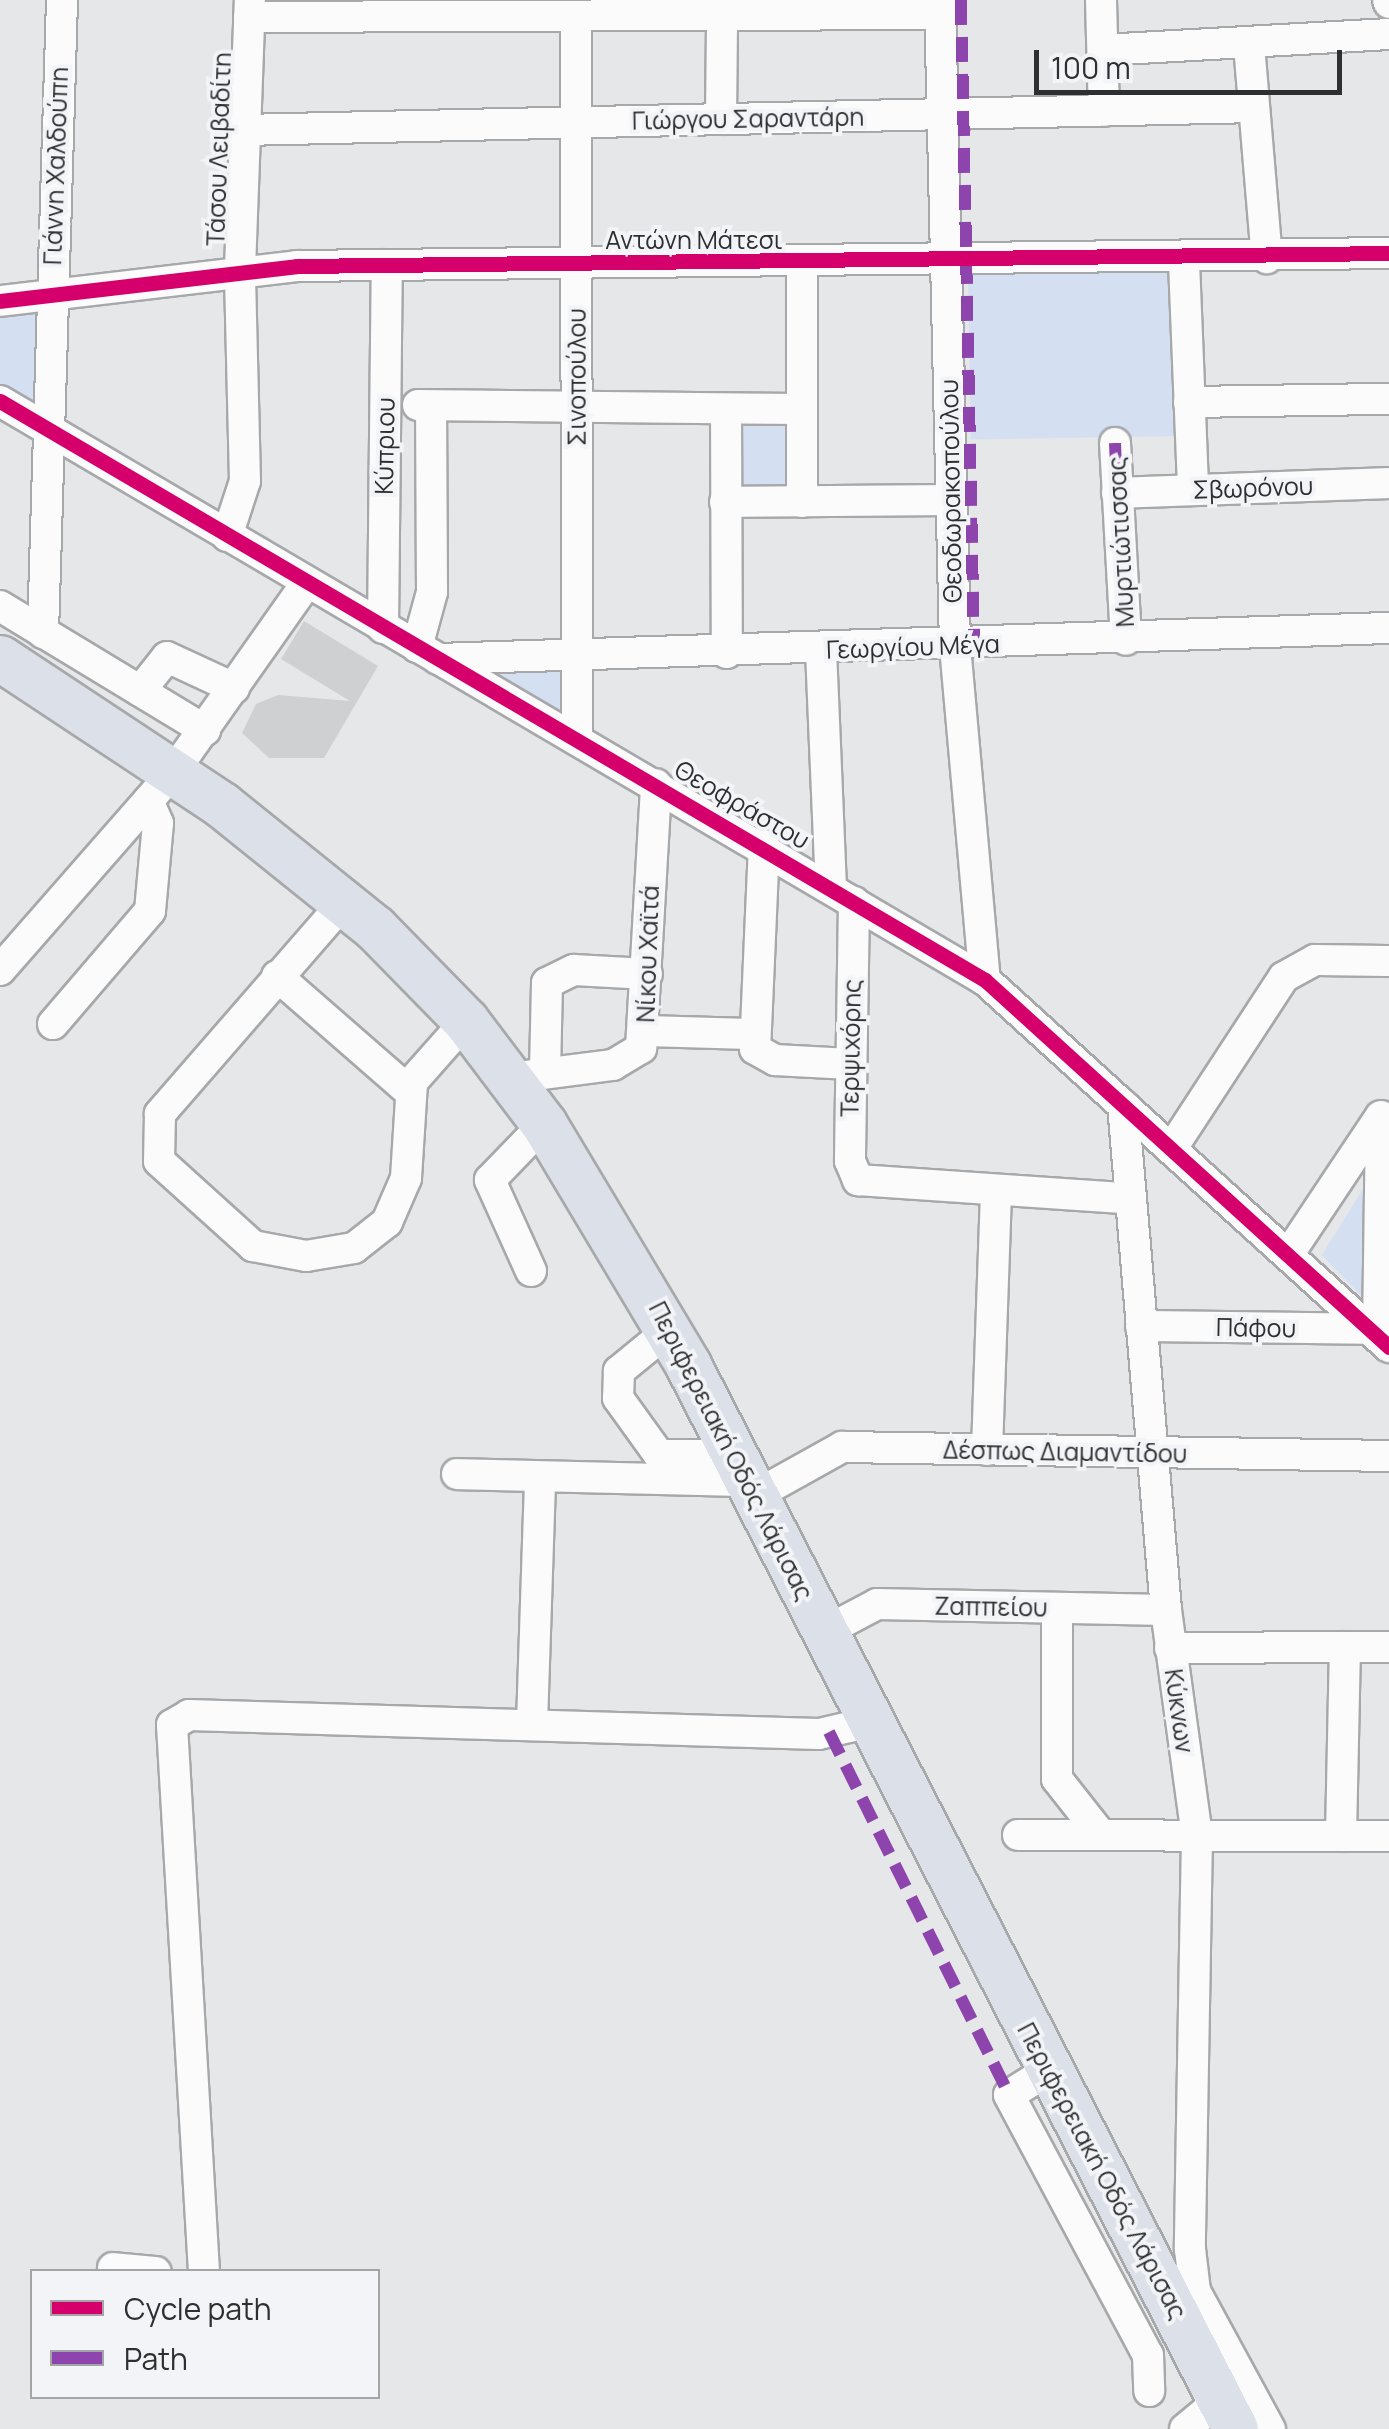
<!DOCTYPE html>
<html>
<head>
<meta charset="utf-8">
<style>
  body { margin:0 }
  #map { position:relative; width:1389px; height:2429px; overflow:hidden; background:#e6e7e9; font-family:Manrope,sans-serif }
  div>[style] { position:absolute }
  .green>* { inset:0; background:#d4dff2; transform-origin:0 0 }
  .building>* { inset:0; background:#cfd0d2 }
  .roads { filter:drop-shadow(2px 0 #a7a8aa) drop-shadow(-2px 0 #a7a8aa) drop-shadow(0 2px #a7a8aa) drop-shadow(0 -2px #a7a8aa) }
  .minor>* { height:30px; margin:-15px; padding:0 15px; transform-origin:15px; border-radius:15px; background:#fbfbfc }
  .highway>* { height:45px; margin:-22.5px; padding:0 22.5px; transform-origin:22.5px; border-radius:22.5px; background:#dce1e9 }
  .quiet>* { height:12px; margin-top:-6px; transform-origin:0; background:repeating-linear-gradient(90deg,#8e44ad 0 25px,transparent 0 37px) }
  .cycleway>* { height:15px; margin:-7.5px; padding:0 7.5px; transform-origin:7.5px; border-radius:7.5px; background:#d6006c }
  span { translate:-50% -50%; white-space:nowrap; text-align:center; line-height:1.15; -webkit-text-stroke:8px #f2f4f7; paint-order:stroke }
  .street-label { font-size:25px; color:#2e2f30 }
  .legend { position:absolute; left:30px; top:2269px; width:350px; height:130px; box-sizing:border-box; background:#f2f4f7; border:2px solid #a4a5a7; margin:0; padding:12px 18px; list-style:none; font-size:30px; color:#2e2f30 }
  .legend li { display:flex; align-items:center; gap:20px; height:50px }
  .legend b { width:50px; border:2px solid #a4a5a7 }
  .scale { position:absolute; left:1034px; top:50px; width:308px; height:45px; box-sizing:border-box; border:5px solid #2e2f30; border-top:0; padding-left:12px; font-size:30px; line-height:35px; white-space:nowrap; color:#2e2f30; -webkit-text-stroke:8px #f2f4f7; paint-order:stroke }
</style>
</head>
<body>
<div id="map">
  <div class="green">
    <i style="left:1177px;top:271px;width:165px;height:209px;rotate:89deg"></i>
    <i style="clip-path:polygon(40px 309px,39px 408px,0 384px,0 315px)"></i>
    <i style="left:796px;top:420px;width:75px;height:60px;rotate:89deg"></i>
    <i style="clip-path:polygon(574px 667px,573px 721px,483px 669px)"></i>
    <i style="clip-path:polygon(1369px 1179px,1375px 1310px,1322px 1255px)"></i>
  </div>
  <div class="building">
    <i style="clip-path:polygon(304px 621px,378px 666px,324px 758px,269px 758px,242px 733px,256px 704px,278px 695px,350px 701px,281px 659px)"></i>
  </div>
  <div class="roads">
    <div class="minor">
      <i style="left:940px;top:0;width:646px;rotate:88.67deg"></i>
      <i style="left:955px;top:646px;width:335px;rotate:84.9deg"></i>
      <i style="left:1101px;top:0;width:111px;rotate:88.5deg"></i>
      <i style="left:1388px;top:0;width:3px;rotate:72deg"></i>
      <i style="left:576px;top:16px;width:721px;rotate:89.92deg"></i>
      <i style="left:249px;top:17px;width:691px;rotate:-0.25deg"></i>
      <i style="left:1249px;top:45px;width:214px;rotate:85.2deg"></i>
      <i style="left:1103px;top:50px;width:286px;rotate:-3.2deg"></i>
      <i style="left:721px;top:119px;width:104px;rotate:-89.4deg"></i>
      <i style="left:242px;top:130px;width:1012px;rotate:-1.3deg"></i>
      <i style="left:1184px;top:262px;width:228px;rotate:87.7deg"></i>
      <i style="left:802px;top:265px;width:237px;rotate:90deg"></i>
      <i style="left:0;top:301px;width:299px;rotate:-6.7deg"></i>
      <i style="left:297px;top:266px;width:1092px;rotate:-0.68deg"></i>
      <i style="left:0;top:401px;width:1143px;rotate:30.45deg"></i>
      <i style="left:985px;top:980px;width:546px;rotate:42.25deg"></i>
      <i style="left:1189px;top:402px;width:200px;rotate:-0.9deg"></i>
      <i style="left:418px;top:405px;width:382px;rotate:0.6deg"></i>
      <i style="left:726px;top:409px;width:244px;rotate:89.8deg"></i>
      <i style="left:1115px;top:443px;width:197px;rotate:86.8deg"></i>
      <i style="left:1117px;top:493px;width:272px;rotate:-2.1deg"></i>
      <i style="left:725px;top:502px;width:226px;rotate:-0.5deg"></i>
      <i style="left:227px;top:536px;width:58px;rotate:-71.9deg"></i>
      <i style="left:245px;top:481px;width:212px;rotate:-91.4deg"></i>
      <i style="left:240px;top:269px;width:269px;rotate:-87.9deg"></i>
      <i style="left:0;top:606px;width:240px;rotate:31.2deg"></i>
      <i style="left:383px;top:628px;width:363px;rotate:-89.4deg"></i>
      <i style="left:43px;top:633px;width:633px;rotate:-88.28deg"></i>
      <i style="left:417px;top:647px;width:57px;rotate:-74.7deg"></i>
      <i style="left:432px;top:592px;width:186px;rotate:-90.3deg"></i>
      <i style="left:821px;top:650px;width:238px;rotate:87.6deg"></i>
      <i style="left:438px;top:659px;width:952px;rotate:-1.87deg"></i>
      <i style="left:140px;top:691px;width:43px;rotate:-51.5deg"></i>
      <i style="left:167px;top:657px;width:74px;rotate:24.8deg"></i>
      <i style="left:764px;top:845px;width:204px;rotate:92.5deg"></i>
      <i style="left:755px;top:1049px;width:23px;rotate:29deg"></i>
      <i style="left:775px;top:1060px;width:75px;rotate:3.1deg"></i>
      <i style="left:344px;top:902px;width:281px;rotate:131deg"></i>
      <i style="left:160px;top:1114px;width:47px;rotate:91.2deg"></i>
      <i style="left:159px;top:1161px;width:127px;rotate:42.1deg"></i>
      <i style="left:253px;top:1246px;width:54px;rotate:10.7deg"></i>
      <i style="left:306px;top:1256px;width:49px;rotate:-9.5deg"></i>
      <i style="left:354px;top:1248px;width:42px;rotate:-38.2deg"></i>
      <i style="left:387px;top:1222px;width:48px;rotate:-66.6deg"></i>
      <i style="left:406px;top:1178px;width:96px;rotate:-86.4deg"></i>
      <i style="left:412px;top:1082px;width:81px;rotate:-48.5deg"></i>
      <i style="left:854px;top:902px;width:259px;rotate:90.9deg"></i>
      <i style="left:850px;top:1161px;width:21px;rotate:67deg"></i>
      <i style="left:858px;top:1180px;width:268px;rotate:3.9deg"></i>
      <i style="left:0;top:970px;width:264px;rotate:-48.8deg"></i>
      <i style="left:174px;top:771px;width:229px;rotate:-54.8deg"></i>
      <i style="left:277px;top:976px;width:176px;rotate:41.1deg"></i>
      <i style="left:53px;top:1024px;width:149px;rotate:-49.4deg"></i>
      <i style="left:150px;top:911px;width:88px;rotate:-84.8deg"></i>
      <i style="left:158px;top:823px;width:24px;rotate:-114deg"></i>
      <i style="left:646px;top:1031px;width:104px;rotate:1.7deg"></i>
      <i style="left:545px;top:1072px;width:89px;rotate:-88.7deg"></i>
      <i style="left:547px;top:983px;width:30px;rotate:-26deg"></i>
      <i style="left:574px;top:970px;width:73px;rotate:3.1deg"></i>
      <i style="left:511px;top:1078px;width:103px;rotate:-7.3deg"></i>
      <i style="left:613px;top:1065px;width:33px;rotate:-31deg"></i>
      <i style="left:641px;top:1048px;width:264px;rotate:-86.7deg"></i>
      <i style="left:1123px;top:1105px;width:507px;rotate:85.13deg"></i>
      <i style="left:1166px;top:1610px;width:227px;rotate:82.2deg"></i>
      <i style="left:1197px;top:1835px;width:414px;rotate:91deg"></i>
      <i style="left:1190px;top:2249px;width:42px;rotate:83.2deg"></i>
      <i style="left:1195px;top:2291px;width:157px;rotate:61.5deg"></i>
      <i style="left:1172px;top:1148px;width:204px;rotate:-56.8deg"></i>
      <i style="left:1284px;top:977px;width:35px;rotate:-29deg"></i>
      <i style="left:1315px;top:960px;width:74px;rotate:0.8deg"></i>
      <i style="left:1290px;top:1252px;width:162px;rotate:-56.3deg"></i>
      <i style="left:531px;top:1271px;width:100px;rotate:-114.3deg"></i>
      <i style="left:490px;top:1180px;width:78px;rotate:-46deg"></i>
      <i style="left:1141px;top:1326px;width:231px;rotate:0.7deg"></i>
      <i style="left:669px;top:1330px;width:65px;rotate:140.6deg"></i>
      <i style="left:619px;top:1371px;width:27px;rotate:92deg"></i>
      <i style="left:618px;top:1398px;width:70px;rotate:54.3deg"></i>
      <i style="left:659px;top:1455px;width:75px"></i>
      <i style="left:1378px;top:1335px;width:219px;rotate:-89.2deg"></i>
      <i style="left:987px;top:1450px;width:257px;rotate:-88deg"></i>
      <i style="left:457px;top:1474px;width:290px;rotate:1.4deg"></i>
      <i style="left:754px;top:1496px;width:101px;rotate:-29.1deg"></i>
      <i style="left:842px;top:1447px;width:547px;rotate:0.94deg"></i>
      <i style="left:1057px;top:1608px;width:171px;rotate:90deg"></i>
      <i style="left:1057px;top:1779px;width:71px;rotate:51.8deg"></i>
      <i style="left:824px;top:1632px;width:60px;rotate:-27.8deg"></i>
      <i style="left:877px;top:1604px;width:289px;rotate:1.2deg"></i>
      <i style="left:1170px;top:1648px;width:219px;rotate:-0.3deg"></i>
      <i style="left:532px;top:1723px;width:246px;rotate:-88.1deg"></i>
      <i style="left:1018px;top:1835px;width:371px;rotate:0.2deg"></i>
      <i style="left:1341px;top:1836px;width:189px;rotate:-88.8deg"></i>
      <i style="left:1049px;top:2070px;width:47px;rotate:148deg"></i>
      <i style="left:1009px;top:2095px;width:295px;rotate:61.9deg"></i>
      <i style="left:1148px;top:2355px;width:36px;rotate:88deg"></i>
      <i style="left:113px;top:2268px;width:43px;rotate:5.3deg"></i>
      <i style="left:204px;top:2272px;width:548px;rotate:-93.35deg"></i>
      <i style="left:172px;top:1725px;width:20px;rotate:-30deg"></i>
      <i style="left:189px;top:1715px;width:630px;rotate:1.73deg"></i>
      <i style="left:819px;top:1734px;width:53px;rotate:-13deg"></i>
      <i style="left:1185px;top:2429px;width:45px;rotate:-39.6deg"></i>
    </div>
    <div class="highway">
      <i style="left:0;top:658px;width:266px;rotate:33.5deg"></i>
      <i style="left:222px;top:805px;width:196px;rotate:38.8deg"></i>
      <i style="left:375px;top:928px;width:130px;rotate:45.6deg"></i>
      <i style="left:466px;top:1021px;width:129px;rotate:52.9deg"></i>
      <i style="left:544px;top:1124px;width:281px;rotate:59.1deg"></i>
      <i style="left:688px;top:1365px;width:1196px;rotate:62.79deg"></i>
    </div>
  </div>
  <div class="quiet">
    <i style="left:961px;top:0;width:646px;rotate:88.85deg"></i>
    <i style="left:1115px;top:443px;width:50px;rotate:87.7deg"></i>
    <i style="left:829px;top:1732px;width:405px;rotate:63.6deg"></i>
  </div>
  <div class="cycleway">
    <i style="left:0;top:301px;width:299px;rotate:-6.7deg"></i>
    <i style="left:297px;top:266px;width:1092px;rotate:-0.68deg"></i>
    <i style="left:0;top:401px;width:1143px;rotate:30.45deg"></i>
    <i style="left:985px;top:980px;width:546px;rotate:42.25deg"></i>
  </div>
  <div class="street-label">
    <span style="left:748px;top:119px;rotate:-1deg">Γιώργου Σαραντάρη</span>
    <span style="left:219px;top:149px;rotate:-88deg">Τάσου Λειβαδίτη</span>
    <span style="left:56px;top:166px;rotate:-88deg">Γιάννη Χαλδούπη</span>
    <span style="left:694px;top:240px">Αντώνη Μάτεσι</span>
    <span style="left:577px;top:377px;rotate:-90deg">Σινοπούλου</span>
    <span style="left:385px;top:446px;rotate:-89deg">Κύπριου</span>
    <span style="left:1253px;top:488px;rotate:-2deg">Σβωρόνου</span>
    <span style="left:951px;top:491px;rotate:-91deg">Θεοδωρακοπούλου</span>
    <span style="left:1121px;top:542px;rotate:-93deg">Μυρτιώτισσας</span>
    <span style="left:913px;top:647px;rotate:-2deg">Γεωργίου Μέγα</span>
    <span style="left:742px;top:805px;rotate:30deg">Θεοφράστου</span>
    <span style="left:648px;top:954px;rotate:-88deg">Νίκου Χαϊτά</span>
    <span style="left:851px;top:1048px;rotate:-89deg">Τερψιχόρης</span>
    <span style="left:1256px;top:1328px;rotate:1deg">Πάφου</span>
    <span style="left:731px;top:1451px;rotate:63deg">Περιφερειακή Οδός Λάρισας</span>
    <span style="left:1065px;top:1452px;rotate:1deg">Δέσπως Διαμαντίδου</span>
    <span style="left:991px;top:1607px;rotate:1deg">Ζαππείου</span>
    <span style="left:1179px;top:1711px;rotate:82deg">Κύκνων</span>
    <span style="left:1102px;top:2171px;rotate:62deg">Περιφερειακή Οδός Λάρισας</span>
  </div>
  <ul class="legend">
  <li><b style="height:12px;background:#d6006c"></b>Cycle path</li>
  <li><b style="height:12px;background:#8e44ad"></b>Path</li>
  </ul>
  <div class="scale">100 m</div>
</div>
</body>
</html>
